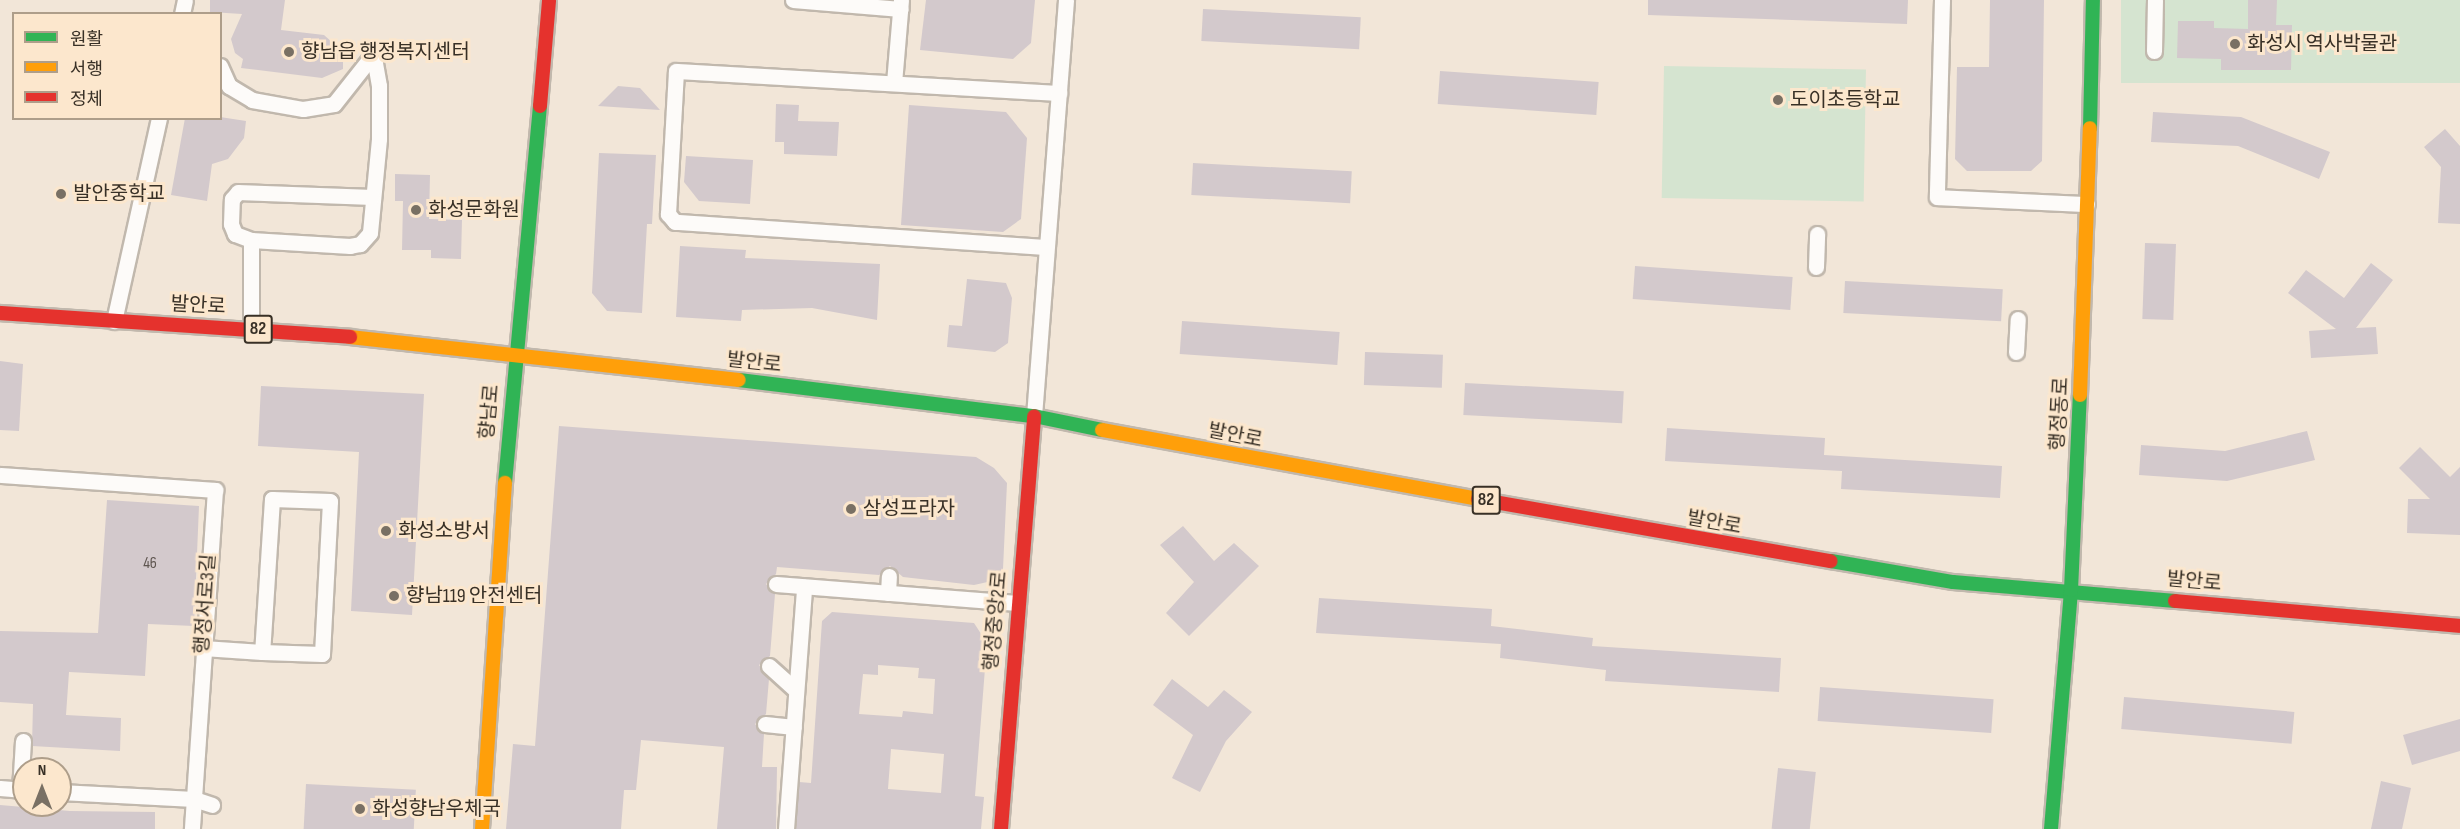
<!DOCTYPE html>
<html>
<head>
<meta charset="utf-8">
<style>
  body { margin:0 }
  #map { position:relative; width:2460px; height:829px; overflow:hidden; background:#f2e6d8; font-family:"Sofia Sans Condensed","Noto Sans KR",sans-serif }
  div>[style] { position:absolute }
  .green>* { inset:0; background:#d5e4d0; transform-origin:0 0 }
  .building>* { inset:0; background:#d3c9cc; transform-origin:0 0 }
  .roads { filter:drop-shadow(2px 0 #c1b8ad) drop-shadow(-2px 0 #c1b8ad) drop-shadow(0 2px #c1b8ad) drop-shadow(0 -2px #c1b8ad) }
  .street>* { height:15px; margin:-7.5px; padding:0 7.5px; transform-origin:7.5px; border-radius:7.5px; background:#fdfbf9 }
  .fast>* { height:14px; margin:-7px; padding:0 7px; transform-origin:7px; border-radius:7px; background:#30b455 }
  .slow>* { height:14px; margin:-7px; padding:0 7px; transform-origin:7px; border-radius:7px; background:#ff9f0a }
  .jam>* { height:14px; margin:-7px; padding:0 7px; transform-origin:7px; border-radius:7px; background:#e5322d }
  .dots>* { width:16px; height:16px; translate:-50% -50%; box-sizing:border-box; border:3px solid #fce7cd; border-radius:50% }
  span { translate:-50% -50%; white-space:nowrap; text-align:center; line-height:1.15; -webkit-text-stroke:6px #fce7cd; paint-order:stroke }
  .number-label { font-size:16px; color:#5f5650 }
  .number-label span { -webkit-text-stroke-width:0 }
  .shield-label span { padding:2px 4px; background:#fce7cd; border:2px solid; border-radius:4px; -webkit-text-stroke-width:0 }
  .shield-label { font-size:18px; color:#383026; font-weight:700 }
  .poi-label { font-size:20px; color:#383026 }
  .left { translate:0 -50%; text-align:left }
  .street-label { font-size:20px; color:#383026 }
  .legend { position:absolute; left:12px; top:12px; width:210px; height:108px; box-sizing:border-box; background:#fce7cd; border:2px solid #ae9e8a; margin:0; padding:8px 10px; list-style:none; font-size:18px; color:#383026 }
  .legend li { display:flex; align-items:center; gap:12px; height:30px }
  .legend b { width:30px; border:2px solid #ae9e8a }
  .north { position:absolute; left:12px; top:757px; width:60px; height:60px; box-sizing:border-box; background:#fce7cd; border:2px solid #ae9e8a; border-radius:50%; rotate:0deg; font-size:16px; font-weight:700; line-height:24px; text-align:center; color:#383026 }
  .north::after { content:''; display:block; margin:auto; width:21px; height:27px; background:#797064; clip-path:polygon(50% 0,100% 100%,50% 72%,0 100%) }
</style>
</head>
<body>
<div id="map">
  <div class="green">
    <i style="left:2121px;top:0;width:339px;height:83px"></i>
    <i style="left:1664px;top:66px;width:202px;height:132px;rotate:1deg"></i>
  </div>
  <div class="building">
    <i style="clip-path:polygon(210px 0,285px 0,281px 30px,324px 35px,343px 52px,343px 69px,322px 78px,241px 68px,243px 59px,235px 53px,231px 39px,242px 14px,210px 12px)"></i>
    <i style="clip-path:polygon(926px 0,1035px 0,1031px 43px,1013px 59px,920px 50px)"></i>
    <i style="clip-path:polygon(1648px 0,1908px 0,1907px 24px,1648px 15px)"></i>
    <i style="clip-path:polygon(1990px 0,2044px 0,2042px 161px,2031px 171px,1967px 171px,1955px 159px,1957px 67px,1989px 67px)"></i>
    <i style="clip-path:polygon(2248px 0,2277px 0,2276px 25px,2292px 25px,2291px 70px,2221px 70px,2221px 59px,2177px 58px,2178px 21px,2214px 21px,2214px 28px,2248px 29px)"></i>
    <i style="left:1203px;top:9px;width:158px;height:32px;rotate:3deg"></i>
    <i style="left:1440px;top:71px;width:159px;height:33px;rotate:4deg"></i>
    <i style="clip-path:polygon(618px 86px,640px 88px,660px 110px,598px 106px)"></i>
    <i style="clip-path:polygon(776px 104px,799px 105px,798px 121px,839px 122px,837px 156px,784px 154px,784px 142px,775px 142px)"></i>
    <i style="clip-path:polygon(909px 105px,1006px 112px,1027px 138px,1021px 219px,1003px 232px,901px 225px)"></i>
    <i style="clip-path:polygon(2153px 112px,2241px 117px,2330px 152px,2319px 179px,2238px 146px,2151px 142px)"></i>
    <i style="clip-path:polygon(220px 117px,246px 121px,244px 138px,228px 159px,212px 164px,207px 201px,171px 195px,185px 118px)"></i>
    <i style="clip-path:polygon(2445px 129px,2460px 146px,2460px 224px,2438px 223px,2441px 167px,2424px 147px)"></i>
    <i style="clip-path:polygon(599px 153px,656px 155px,652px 224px,647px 224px,642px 313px,607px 311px,592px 293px)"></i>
    <i style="clip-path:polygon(686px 156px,753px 160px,750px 204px,699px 201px,684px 182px)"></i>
    <i style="left:1193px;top:163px;width:159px;height:32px;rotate:3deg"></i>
    <i style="clip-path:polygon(395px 174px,430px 175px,429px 219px,462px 220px,461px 259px,431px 258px,431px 250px,402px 250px,403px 201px,395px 201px)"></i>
    <i style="left:2145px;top:243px;width:31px;height:76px;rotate:2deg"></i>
    <i style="clip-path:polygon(680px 246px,746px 250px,745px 258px,880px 264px,877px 320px,812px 308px,742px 310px,741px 321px,676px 317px)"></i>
    <i style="clip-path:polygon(2371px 263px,2393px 280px,2356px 328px,2376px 327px,2378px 354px,2311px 358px,2309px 331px,2336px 329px,2288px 293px,2306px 270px,2344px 298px)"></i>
    <i style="left:1635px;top:266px;width:158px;height:33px;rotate:4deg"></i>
    <i style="clip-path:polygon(967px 279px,1006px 283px,1012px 298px,1008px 343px,995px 352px,947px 347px,949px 325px,962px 326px)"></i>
    <i style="left:1845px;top:281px;width:158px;height:32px;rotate:3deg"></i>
    <i style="left:1182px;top:321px;width:158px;height:33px;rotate:4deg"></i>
    <i style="left:1365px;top:352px;width:78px;height:33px;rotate:2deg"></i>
    <i style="clip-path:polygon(0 361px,23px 364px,19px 431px,0 430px)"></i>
    <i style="left:1465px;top:383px;width:159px;height:32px;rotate:3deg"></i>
    <i style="clip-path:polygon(261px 386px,424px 394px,412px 615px,351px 611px,359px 452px,258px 446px)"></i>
    <i style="clip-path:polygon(559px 426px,976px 457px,994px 468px,1007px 483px,1003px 569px,992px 581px,974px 585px,903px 577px,890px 566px,879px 575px,777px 567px,776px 574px,766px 584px,775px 594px,770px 656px,759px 665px,769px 679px,766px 714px,755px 724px,764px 734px,762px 767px,777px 767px,776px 829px,717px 829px,724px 747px,641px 740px,636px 790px,624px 790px,621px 829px,506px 829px,513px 744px,535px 746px)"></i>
    <i style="clip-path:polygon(1667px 428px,1825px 438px,1824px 455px,2002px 466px,2000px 498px,1841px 489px,1842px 471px,1665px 461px)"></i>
    <i style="clip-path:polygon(2307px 431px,2315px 460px,2227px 481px,2139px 475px,2141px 445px,2225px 451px)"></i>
    <i style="clip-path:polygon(2420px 447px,2450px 477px,2460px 467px,2460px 535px,2407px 533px,2408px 499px,2430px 499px,2399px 468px)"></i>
    <i style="clip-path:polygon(107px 500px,199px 506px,194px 626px,148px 624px,145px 676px,69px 672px,66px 715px,121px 718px,120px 751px,32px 746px,33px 704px,0 702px,0 631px,98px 633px)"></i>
    <i style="clip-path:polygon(1183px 526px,1214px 561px,1234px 543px,1259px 566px,1189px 636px,1166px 613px,1194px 582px,1160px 545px)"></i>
    <i style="clip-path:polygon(1319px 598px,1492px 609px,1491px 626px,1593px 638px,1592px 646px,1781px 658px,1779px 692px,1605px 681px,1606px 670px,1500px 658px,1501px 644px,1316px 633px)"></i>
    <i style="clip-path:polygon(evenodd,832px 612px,974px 623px,987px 643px,975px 796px,984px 797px,981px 829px,796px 829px,799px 782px,811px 783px,822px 621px,832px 612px,878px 665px,919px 668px,918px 678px,935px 679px,933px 714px,903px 711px,902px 717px,859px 714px,863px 674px,878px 675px,878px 665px,832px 612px,891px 749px,944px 754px,941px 793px,888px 789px,891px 749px)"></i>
    <i style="clip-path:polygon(1172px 679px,1208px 707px,1224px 690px,1252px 712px,1226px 741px,1200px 792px,1172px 778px,1193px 735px,1153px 705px)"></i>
    <i style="left:1820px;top:687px;width:174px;height:34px;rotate:4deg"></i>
    <i style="left:2124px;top:697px;width:171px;height:32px;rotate:5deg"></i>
    <i style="clip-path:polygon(2460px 719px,2460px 751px,2412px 765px,2403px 735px)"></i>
    <i style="left:1778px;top:768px;width:38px;height:61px;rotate:6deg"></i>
    <i style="clip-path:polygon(2381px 781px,2411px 788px,2402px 829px,2371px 829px)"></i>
    <i style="left:306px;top:784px;width:110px;height:45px;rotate:3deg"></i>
    <i style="clip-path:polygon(0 805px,70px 811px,155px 812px,155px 829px,0 829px)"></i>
  </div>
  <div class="roads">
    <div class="street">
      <i style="left:793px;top:0;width:108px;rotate:4.8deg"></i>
      <i style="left:1942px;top:0;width:197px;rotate:91.5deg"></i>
      <i style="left:1937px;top:197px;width:150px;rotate:2.7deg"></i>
      <i style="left:182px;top:14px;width:14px;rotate:-78deg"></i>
      <i style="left:2154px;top:51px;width:51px;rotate:-88.9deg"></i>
      <i style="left:220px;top:66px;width:22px;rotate:66deg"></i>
      <i style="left:229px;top:86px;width:27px;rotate:31deg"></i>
      <i style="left:252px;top:100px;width:52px;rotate:10deg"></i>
      <i style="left:303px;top:109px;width:31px;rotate:-9deg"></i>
      <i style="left:334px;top:104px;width:55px;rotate:-51.7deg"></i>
      <i style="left:368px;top:61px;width:7px;rotate:16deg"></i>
      <i style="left:375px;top:63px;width:23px;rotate:80deg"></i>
      <i style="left:379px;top:86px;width:53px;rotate:90deg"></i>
      <i style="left:379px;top:139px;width:94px;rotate:95.5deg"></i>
      <i style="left:370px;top:233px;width:15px;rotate:132deg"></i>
      <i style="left:360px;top:244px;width:10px;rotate:169deg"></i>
      <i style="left:350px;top:246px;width:99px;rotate:-176.5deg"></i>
      <i style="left:251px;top:240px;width:89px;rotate:90deg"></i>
      <i style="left:894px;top:83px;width:83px;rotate:-85.2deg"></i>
      <i style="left:251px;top:240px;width:17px;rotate:-159deg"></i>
      <i style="left:235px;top:234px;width:11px;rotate:-112deg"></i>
      <i style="left:231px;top:224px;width:25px;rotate:-88deg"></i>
      <i style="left:232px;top:199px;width:9px;rotate:-49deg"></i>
      <i style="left:238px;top:192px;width:134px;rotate:2.1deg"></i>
      <i style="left:1045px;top:247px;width:371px;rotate:-176.1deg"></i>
      <i style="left:675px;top:222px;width:11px;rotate:-131deg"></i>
      <i style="left:668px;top:214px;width:143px;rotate:-86.8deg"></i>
      <i style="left:676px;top:71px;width:384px;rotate:3.3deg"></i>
      <i style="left:1816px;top:267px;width:33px;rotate:-88deg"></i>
      <i style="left:114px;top:321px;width:208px;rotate:-77.5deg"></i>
      <i style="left:2016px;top:352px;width:33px;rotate:-87deg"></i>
      <i style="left:1034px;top:416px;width:417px;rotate:-85.6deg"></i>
      <i style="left:0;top:475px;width:216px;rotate:4deg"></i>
      <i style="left:215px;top:490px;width:340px;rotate:93.9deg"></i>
      <i style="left:776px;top:584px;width:242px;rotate:4.5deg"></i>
      <i style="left:888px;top:593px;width:17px;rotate:-87deg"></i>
      <i style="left:203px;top:648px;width:59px;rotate:3.9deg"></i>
      <i style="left:262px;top:652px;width:60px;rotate:1.9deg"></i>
      <i style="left:322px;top:654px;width:153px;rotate:-87deg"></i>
      <i style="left:330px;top:501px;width:58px;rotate:-178deg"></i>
      <i style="left:272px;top:499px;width:153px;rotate:93.7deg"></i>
      <i style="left:769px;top:666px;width:36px;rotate:42deg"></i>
      <i style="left:765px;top:724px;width:29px;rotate:6deg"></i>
      <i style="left:0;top:788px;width:24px;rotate:5deg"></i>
      <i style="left:20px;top:790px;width:49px;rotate:-86.5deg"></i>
      <i style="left:60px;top:792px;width:134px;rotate:3deg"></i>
      <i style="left:194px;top:799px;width:19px;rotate:18deg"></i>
      <i style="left:786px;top:829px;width:243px;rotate:-85.7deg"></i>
    </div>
    <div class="fast">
      <i style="left:2090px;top:128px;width:128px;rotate:-88.7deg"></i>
      <i style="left:739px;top:380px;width:297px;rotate:7deg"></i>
      <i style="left:1034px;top:416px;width:69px;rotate:11.6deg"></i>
      <i style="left:505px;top:483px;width:379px;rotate:-84.7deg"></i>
      <i style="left:1831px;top:561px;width:124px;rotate:9.8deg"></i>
      <i style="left:1953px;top:582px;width:223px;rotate:4.9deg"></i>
      <i style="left:2051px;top:829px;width:240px;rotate:-85.2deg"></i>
      <i style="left:2071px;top:590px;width:195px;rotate:-87.4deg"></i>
    </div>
    <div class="slow">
      <i style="left:350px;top:337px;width:391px;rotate:6.3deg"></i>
      <i style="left:2080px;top:395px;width:267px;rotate:-87.9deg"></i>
      <i style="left:1102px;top:430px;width:382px;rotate:10.4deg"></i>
      <i style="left:482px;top:829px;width:347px;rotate:-86.2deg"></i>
    </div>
    <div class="jam">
      <i style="left:540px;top:106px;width:106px;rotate:-85.1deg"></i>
      <i style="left:0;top:313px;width:351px;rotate:3.9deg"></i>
      <i style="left:1478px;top:499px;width:358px;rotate:10deg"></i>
      <i style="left:2175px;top:601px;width:286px;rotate:5deg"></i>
      <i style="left:1001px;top:829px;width:414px;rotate:-85.4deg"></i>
    </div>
  </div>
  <div class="dots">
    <i style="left:2235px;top:44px;background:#797064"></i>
    <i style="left:289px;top:52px;background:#797064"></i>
    <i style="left:1778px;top:100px;background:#797064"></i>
    <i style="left:61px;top:194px;background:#797064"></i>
    <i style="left:416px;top:210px;background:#797064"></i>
    <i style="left:851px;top:509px;background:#797064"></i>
    <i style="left:386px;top:531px;background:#797064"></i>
    <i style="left:394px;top:596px;background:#797064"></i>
    <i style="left:360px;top:809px;background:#797064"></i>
  </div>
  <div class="number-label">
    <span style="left:150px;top:564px">46</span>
  </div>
  <div class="shield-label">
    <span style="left:258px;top:329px">82</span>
    <span style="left:1486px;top:500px">82</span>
  </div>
  <div class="poi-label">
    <span class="left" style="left:2247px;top:44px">화성시 역사박물관</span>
    <span class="left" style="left:301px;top:52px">향남읍 행정복지센터</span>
    <span class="left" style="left:1790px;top:100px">도이초등학교</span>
    <span class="left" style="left:73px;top:194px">발안중학교</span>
    <span class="left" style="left:428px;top:210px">화성문화원</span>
    <span class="left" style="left:863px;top:509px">삼성프라자</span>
    <span class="left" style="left:398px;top:531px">화성소방서</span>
    <span class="left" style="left:406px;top:596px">향남119 안전센터</span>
    <span class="left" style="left:372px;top:809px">화성향남우체국</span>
  </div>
  <div class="street-label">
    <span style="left:198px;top:306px;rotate:3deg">발안로</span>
    <span style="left:754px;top:363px;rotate:6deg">발안로</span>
    <span style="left:490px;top:412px;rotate:-85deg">향남로</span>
    <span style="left:2060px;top:414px;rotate:-87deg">행정동로</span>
    <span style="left:1235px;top:436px;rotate:11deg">발안로</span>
    <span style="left:1714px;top:523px;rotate:10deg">발안로</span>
    <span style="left:2194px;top:582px;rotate:5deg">발안로</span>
    <span style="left:206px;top:604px;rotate:-86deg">행정서로3길</span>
    <span style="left:996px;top:621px;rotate:-85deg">행정중앙2로</span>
  </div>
  <ul class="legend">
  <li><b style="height:8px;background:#30b455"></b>원활</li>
  <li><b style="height:8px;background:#ff9f0a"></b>서행</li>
  <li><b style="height:8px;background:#e5322d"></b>정체</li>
  </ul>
  <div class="north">N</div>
</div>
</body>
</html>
